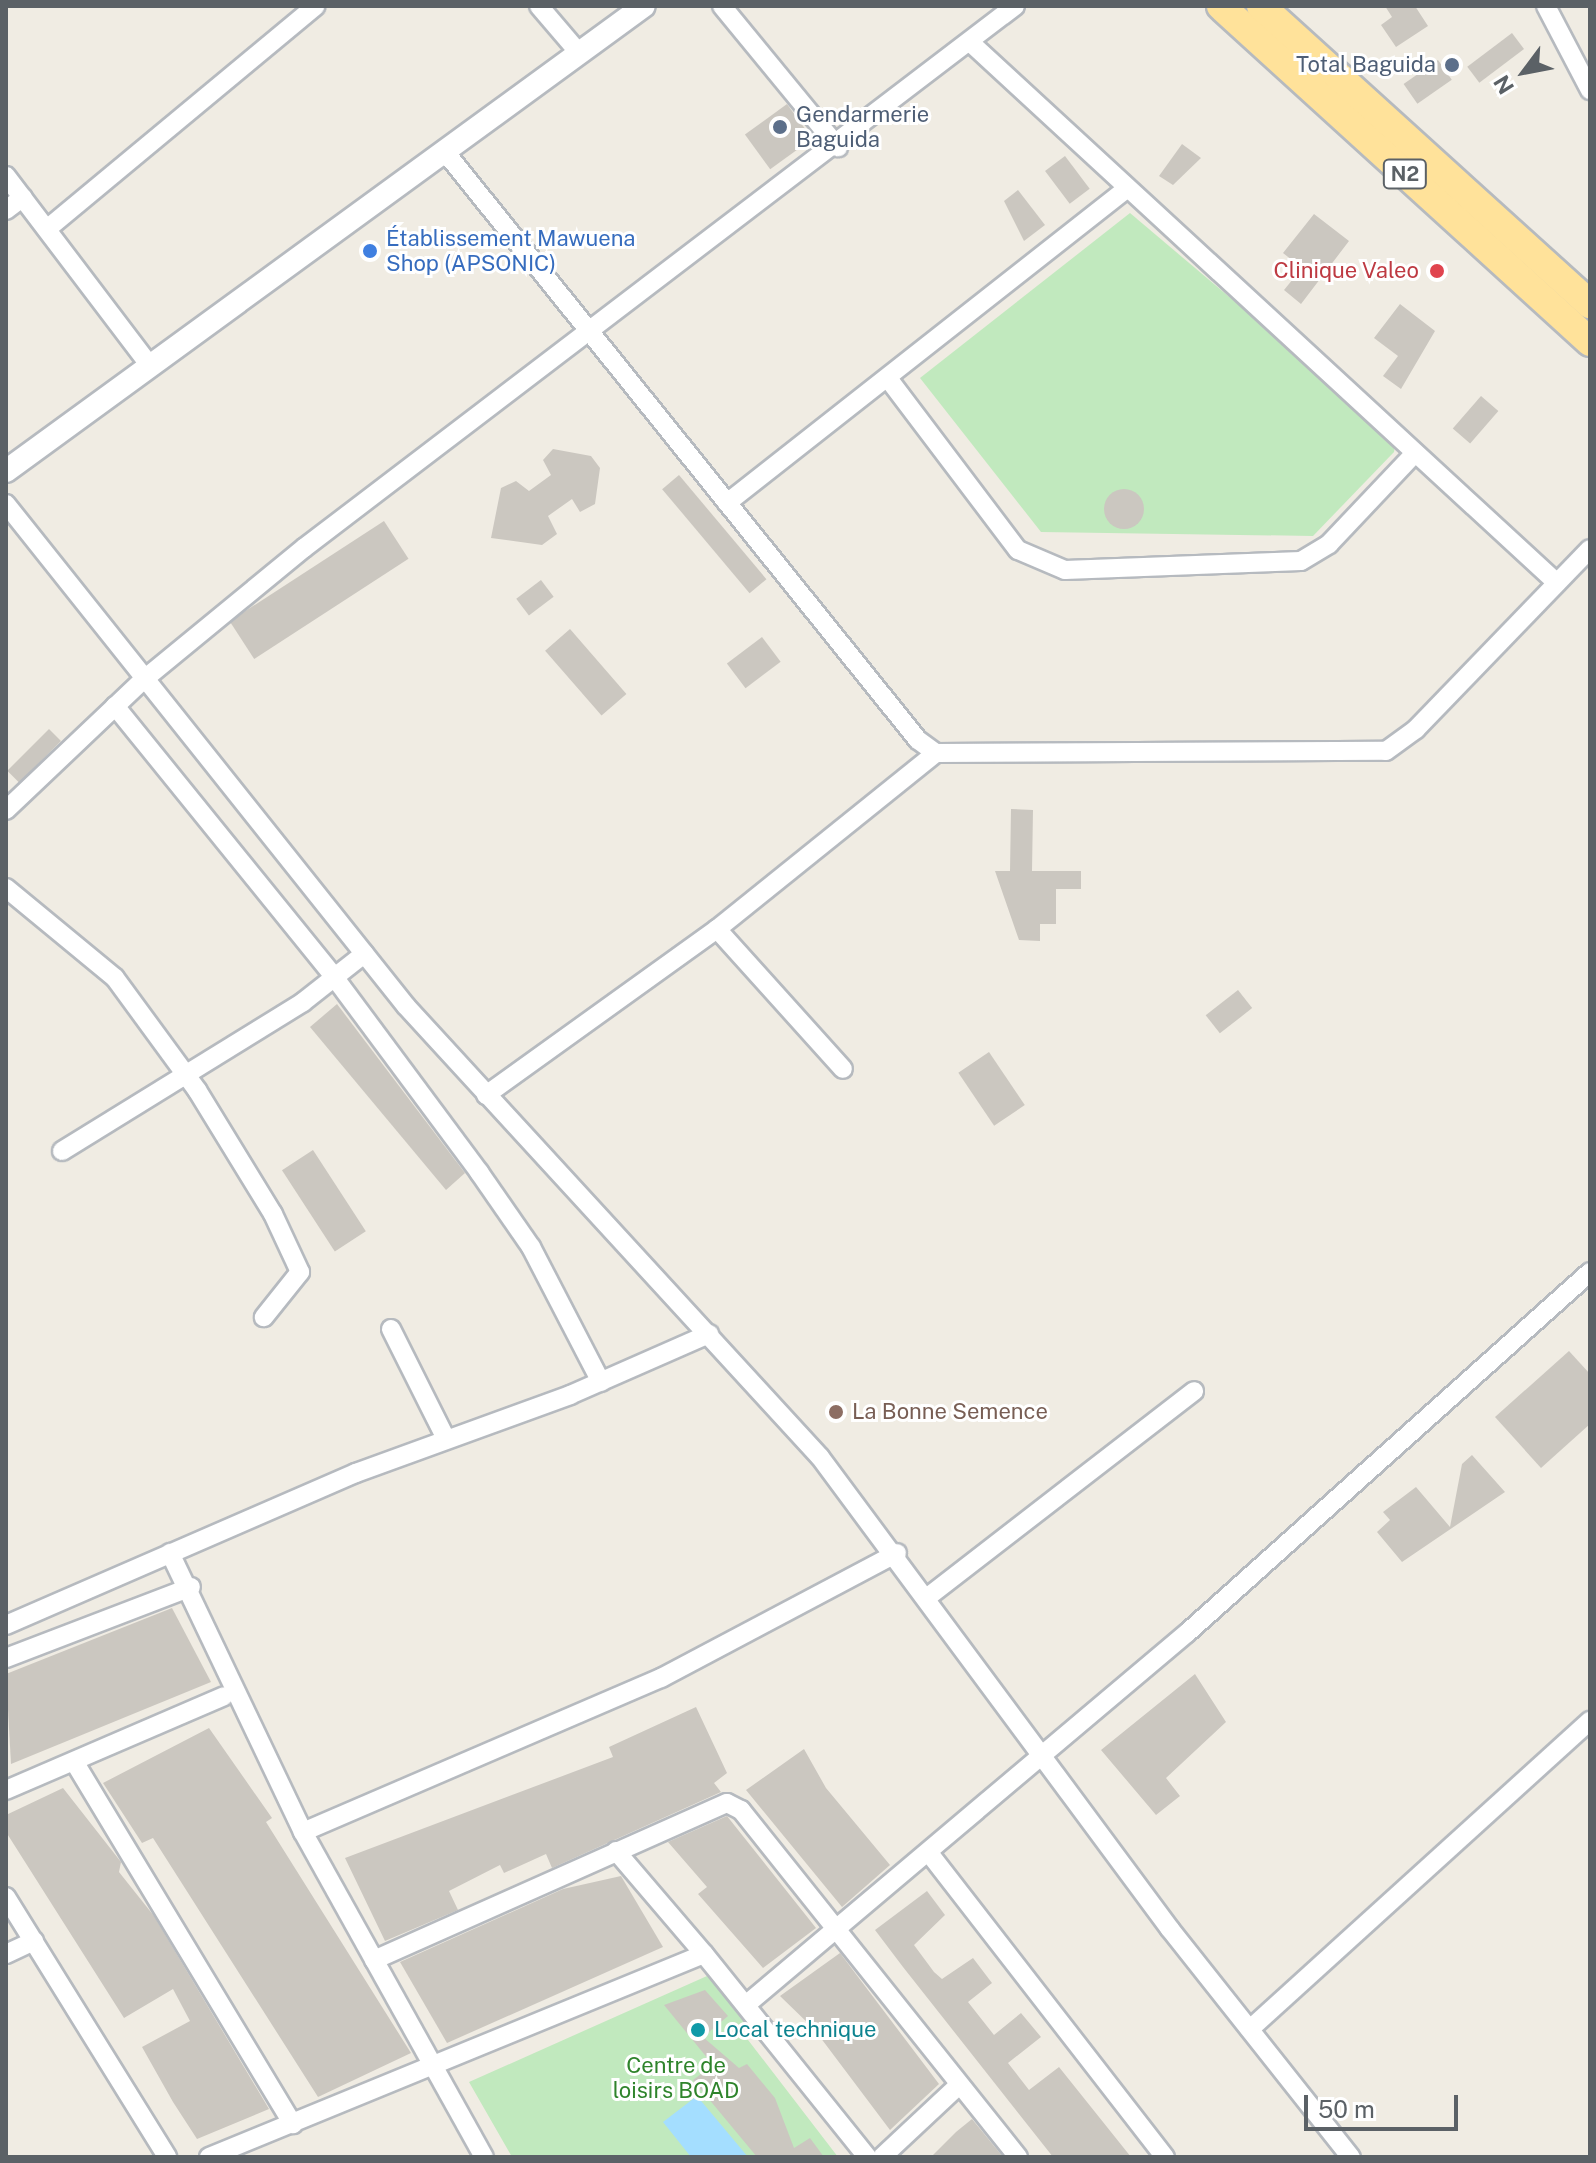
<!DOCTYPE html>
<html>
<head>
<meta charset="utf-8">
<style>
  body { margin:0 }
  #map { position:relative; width:1596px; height:2163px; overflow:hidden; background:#f0ece3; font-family:"Public Sans",sans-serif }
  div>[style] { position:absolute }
  .green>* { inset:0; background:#c1e9be }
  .water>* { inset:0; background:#a4deff }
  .building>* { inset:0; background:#cbc7c0; transform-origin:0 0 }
  .round { border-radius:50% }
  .roads { filter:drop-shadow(2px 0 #b6babf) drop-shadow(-2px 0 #b6babf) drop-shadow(0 2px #b6babf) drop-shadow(0 -2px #b6babf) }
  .minor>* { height:18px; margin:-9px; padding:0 9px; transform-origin:9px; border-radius:9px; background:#fff }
  .tertiary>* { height:22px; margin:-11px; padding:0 11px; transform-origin:11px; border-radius:11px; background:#fff }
  .trunk>* { height:28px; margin:-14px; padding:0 14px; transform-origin:14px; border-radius:14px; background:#ffe29a }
  .dots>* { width:22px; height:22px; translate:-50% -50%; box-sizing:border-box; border:4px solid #fff; border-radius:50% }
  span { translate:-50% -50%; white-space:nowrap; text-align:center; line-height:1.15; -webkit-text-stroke:6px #fff; paint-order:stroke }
  .shield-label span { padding:2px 6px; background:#fff; border:2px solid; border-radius:6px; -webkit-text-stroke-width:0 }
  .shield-label { font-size:20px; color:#5b6166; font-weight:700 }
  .service-label { font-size:22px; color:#4e5e75 }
  .right { translate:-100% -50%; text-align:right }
  .left { translate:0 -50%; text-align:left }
  .shop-label { font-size:22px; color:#366cbe }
  .health-label { font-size:22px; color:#be3a42 }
  .education-label { font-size:22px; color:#785e54 }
  .culture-label { font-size:22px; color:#0d838f }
  .park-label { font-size:22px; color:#2f842c }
  .frame { position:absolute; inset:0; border:8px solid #5b6166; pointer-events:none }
  .north { position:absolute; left:1484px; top:32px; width:80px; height:80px; -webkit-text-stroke:6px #fff; paint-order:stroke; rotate:238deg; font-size:22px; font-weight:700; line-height:32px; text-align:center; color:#5b6166 }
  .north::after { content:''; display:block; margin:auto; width:28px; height:36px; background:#5b6166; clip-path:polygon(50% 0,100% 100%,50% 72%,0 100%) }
  .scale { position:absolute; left:1304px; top:2095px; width:154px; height:36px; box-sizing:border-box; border:4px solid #5b6166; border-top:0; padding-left:10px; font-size:24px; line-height:28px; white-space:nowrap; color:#5b6166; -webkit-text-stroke:6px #fff; paint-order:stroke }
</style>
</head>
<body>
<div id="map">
  <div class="green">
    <i style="clip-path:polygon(1130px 213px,1396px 438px,1394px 452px,1313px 536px,1041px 532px,920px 378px)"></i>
    <i style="clip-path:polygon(707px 1976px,747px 2010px,745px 2036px,838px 2157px,512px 2157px,469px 2082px)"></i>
  </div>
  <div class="water">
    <i style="clip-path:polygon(697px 2096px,748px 2157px,691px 2157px,663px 2122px)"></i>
  </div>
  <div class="building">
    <i style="clip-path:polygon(1385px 6px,1415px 6px,1428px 26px,1396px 47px,1381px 25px,1392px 17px)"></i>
    <i style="left:1512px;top:33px;width:20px;height:56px;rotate:53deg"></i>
    <i style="left:1438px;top:60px;width:24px;height:42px;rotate:55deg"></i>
    <i style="left:787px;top:104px;width:43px;height:52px;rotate:54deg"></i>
    <i style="clip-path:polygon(1182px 144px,1201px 158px,1173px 185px,1159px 176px)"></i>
    <i style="left:1065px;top:156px;width:41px;height:25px;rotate:53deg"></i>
    <i style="clip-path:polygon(1018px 190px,1045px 225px,1024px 241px,1004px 201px)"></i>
    <i style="clip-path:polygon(1314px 214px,1349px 241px,1301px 304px,1284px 290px,1302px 268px,1283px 253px)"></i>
    <i style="clip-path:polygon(1400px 304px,1435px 331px,1401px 389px,1383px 376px,1398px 356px,1374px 338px)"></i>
    <i style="left:1481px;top:396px;width:23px;height:43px;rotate:41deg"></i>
    <i style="clip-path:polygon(553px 449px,591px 456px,600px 468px,595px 504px,580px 512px,572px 499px,548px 516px,557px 534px,542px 545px,491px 538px,501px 488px,516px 481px,529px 491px,551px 475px,543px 460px)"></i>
    <i style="left:679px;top:475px;width:136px;height:22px;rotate:50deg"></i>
    <i class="round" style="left:1104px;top:489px;width:40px;height:40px"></i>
    <i style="left:384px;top:521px;width:45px;height:184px;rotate:57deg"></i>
    <i style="left:541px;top:580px;width:21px;height:31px;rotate:53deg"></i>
    <i style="left:570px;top:629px;width:86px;height:33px;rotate:49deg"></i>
    <i style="left:762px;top:637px;width:31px;height:44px;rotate:53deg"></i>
    <i style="left:49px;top:729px;width:17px;height:59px;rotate:45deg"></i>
    <i style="clip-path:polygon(1011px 809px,1033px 810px,1032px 871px,1081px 871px,1081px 889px,1056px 889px,1056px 924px,1040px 924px,1040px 941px,1019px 940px,995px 871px,1010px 871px)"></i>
    <i style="left:1238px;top:990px;width:23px;height:41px;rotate:52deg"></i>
    <i style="clip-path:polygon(337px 1004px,465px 1173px,446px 1190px,310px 1027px)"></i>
    <i style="left:989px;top:1052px;width:64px;height:37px;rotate:56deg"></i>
    <i style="left:313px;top:1150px;width:97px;height:37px;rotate:57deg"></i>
    <i style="clip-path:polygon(1569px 1351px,1590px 1374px,1590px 1424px,1541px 1468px,1495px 1417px)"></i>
    <i style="clip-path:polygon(1472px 1455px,1505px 1492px,1402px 1562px,1377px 1532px,1390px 1520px,1383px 1512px,1416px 1487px,1450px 1527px,1462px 1464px)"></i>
    <i style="clip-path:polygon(172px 1608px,211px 1682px,11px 1764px,6px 1674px)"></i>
    <i style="clip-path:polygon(1195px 1674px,1226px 1722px,1166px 1778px,1180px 1796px,1156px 1815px,1101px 1750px)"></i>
    <i style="clip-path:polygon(696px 1707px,727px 1773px,714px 1783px,721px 1792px,552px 1868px,546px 1854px,504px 1873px,500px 1865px,449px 1891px,458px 1910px,385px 1941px,345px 1858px,613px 1757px,609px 1747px)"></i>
    <i style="clip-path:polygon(209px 1728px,272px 1818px,266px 1822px,411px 2053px,318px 2097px,153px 1838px,142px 1843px,103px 1783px)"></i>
    <i style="clip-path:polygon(804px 1749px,826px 1788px,890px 1865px,842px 1907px,746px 1790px)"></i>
    <i style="clip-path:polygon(63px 1788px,121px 1862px,119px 1872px,154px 1916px,269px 2109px,197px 2139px,173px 2102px,142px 2047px,190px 2021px,173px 1989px,124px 2018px,6px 1832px,6px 1815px)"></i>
    <i style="clip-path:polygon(727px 1816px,816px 1928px,763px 1968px,698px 1894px,707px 1887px,668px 1842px)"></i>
    <i style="clip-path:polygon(621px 1876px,663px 1947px,447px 2043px,400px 1962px,563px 1889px)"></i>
    <i style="clip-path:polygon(927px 1891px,945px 1915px,914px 1945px,934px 1972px,942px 1979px,973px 1958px,992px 1983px,968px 2002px,994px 2035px,1021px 2013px,1041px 2037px,1008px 2063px,1029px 2090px,1059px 2067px,1131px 2157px,1053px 2157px,903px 1967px,875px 1930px)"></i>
    <i style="clip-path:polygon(840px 1953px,939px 2084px,890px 2130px,814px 2029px,780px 1996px)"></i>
    <i style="clip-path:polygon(705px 1990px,728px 2016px,703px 2037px,739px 2068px,747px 2064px,775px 2098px,794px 2148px,810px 2138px,824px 2157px,757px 2157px,693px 2080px,713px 2065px,664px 2005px)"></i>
    <i style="clip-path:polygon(972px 2119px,1003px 2157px,931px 2157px,956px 2132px)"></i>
  </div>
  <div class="roads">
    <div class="minor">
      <i style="left:539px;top:6px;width:63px;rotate:49.5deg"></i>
      <i style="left:722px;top:6px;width:183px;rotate:50.6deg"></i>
      <i style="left:1546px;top:6px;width:95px;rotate:62.4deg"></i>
      <i style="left:972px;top:44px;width:795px;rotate:42.66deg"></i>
      <i style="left:446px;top:153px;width:753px;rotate:51.2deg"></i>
      <i style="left:918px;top:740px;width:22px;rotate:36deg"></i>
      <i style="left:936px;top:753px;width:450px;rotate:-0.3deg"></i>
      <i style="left:1386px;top:751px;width:37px;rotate:-36deg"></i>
      <i style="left:1416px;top:729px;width:250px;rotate:-46deg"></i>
      <i style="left:6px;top:176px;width:235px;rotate:52.8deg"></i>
      <i style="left:6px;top:210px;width:21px;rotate:-37deg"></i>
      <i style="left:47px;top:229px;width:349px;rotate:-39.7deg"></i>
      <i style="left:890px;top:381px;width:212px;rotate:52.9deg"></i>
      <i style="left:1018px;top:550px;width:51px;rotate:23.1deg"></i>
      <i style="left:1065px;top:570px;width:236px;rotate:-2.2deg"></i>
      <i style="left:1301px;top:561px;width:33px;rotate:-31deg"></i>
      <i style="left:1329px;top:544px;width:125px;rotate:-46.6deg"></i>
      <i style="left:727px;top:503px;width:506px;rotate:-38.18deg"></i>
      <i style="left:6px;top:504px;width:642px;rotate:51.45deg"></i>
      <i style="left:406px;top:1006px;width:612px;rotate:47.45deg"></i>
      <i style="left:820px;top:1457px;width:588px;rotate:53.44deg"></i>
      <i style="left:1170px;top:1929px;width:291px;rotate:51.6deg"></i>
      <i style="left:115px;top:706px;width:350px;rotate:51deg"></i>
      <i style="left:335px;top:978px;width:242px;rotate:53.4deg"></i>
      <i style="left:479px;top:1172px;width:91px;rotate:55.3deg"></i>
      <i style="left:531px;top:1247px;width:152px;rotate:62.6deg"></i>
      <i style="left:6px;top:810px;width:187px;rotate:-43.5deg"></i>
      <i style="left:142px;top:681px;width:210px;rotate:-39.4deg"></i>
      <i style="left:304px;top:548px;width:894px;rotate:-37.32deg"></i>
      <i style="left:6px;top:888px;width:141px;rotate:39.5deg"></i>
      <i style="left:115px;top:978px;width:139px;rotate:53.8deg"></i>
      <i style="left:197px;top:1090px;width:145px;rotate:58.5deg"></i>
      <i style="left:273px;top:1214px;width:64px;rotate:65deg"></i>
      <i style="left:300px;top:1272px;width:58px;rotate:128.7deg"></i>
      <i style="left:717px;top:929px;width:188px;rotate:48deg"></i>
      <i style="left:486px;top:1095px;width:284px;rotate:-35.7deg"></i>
      <i style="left:717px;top:929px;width:281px;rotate:-38.8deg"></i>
      <i style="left:62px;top:1151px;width:283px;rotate:-31.7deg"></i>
      <i style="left:303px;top:1002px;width:78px;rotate:-38.2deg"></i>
      <i style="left:391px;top:1329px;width:123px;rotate:63.4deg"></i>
      <i style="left:170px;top:1553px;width:309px;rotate:64.5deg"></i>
      <i style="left:303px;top:1832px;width:372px;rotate:60.9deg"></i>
      <i style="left:929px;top:1596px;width:335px;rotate:-37.7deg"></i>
      <i style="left:6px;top:1625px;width:382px;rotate:-23.5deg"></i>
      <i style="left:356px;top:1473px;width:228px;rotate:-20deg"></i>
      <i style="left:570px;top:1395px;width:152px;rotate:-23.7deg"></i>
      <i style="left:6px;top:1658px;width:198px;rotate:-21deg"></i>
      <i style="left:75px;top:1763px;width:422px;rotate:58.9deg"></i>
      <i style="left:6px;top:1790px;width:237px;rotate:-23.3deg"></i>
      <i style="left:303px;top:1832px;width:390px;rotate:-23.3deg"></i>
      <i style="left:661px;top:1678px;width:267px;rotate:-27.9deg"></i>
      <i style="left:616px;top:1851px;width:135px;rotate:49.5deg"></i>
      <i style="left:929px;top:1853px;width:385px;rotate:52.2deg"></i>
      <i style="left:6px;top:1897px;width:306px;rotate:58.2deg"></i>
      <i style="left:6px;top:1954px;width:31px;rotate:-25deg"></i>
      <i style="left:374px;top:1960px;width:386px;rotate:-24deg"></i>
      <i style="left:727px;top:1803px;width:16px;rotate:27deg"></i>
      <i style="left:741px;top:1810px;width:444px;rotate:51.4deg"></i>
      <i style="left:747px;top:2004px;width:576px;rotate:-40.14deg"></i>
      <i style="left:1187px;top:1633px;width:541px;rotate:-41.85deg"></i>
      <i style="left:1250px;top:2029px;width:459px;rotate:-42.2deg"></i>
      <i style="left:209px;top:2157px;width:535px;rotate:-22.3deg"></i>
      <i style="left:704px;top:1954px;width:260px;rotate:51.2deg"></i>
      <i style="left:882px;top:2157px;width:105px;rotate:-43.1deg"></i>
    </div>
    <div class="tertiary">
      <i style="left:6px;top:471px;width:789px;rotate:-36.09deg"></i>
    </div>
    <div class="trunk">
      <i style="left:1221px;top:6px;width:499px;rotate:42.3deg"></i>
      <i style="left:1261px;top:6px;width:444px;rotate:42.2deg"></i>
    </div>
  </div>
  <div class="dots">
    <i style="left:1452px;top:65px;background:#5c6f8a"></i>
    <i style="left:780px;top:127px;background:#5c6f8a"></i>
    <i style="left:370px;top:251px;background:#3f7fe0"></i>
    <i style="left:1437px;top:271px;background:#e0444e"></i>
    <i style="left:836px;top:1412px;background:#8d6e63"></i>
    <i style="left:698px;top:2030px;background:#0f9aa8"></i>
  </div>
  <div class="shield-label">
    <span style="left:1405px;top:174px">N2</span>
  </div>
  <div class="service-label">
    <span class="right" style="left:1436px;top:65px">Total Baguida</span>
    <span class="left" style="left:796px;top:127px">Gendarmerie<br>Baguida</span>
  </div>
  <div class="shop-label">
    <span class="left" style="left:386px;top:251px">Établissement Mawuena<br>Shop (APSONIC)</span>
  </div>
  <div class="health-label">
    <span class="right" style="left:1419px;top:271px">Clinique Valeo</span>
  </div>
  <div class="education-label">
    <span class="left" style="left:852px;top:1412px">La Bonne Semence</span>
  </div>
  <div class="culture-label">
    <span class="left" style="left:714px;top:2030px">Local technique</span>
  </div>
  <div class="park-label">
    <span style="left:676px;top:2078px">Centre de<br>loisirs BOAD</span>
  </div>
  <div class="frame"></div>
  <div class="north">N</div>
  <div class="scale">50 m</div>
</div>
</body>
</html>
